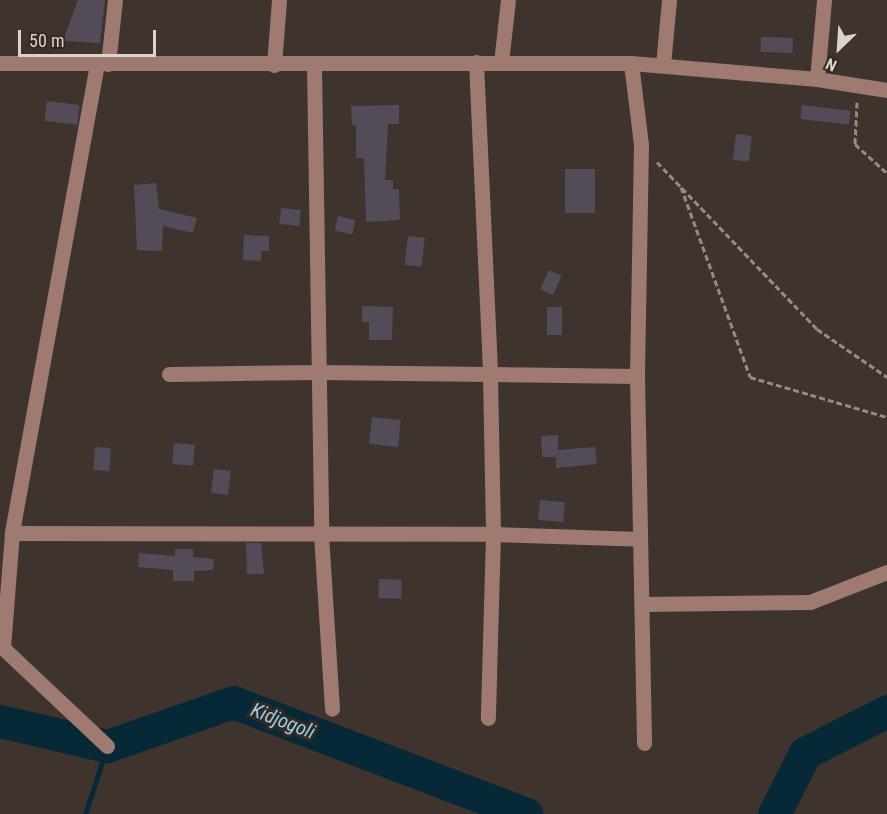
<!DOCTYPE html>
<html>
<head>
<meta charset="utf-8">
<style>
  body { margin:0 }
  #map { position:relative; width:887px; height:814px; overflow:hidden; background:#3f332d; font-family:"Roboto Condensed",sans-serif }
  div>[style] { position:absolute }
  .stream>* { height:5px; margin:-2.5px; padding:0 2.5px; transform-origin:2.5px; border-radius:2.5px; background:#072836 }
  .river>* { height:33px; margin:-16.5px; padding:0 16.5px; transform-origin:16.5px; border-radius:16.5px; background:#072836 }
  .building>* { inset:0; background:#534c58; transform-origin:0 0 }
  .path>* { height:3px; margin-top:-1.5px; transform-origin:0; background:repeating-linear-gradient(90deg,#958b86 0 6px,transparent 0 9px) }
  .minor>* { height:15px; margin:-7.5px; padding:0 7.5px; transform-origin:7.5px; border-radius:7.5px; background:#9e7a70 }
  span { translate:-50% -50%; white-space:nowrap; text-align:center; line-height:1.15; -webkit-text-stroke:6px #352923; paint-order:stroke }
  .water-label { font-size:20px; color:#93cfee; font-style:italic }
  .north { position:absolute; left:809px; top:18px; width:60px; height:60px; -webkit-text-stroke:4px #352923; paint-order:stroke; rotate:205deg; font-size:16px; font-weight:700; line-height:24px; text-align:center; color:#dbd3cf }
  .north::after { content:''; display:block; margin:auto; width:21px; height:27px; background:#dbd3cf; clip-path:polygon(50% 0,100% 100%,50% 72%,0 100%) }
  .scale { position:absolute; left:18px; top:30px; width:138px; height:27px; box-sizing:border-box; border:3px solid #dbd3cf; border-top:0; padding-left:8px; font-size:18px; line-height:21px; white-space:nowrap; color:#dbd3cf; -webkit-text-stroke:4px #352923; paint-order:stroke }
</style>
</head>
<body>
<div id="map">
  <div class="stream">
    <i style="left:85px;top:814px;width:71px;rotate:-71.8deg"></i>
  </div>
  <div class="river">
    <i style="left:0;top:721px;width:110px;rotate:13.2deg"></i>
    <i style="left:107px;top:746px;width:133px;rotate:-19.2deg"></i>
    <i style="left:233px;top:702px;width:314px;rotate:20.9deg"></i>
    <i style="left:774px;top:814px;width:68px;rotate:-63.1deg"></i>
    <i style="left:805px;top:753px;width:92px;rotate:-27.1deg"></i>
  </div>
  <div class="building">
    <i style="clip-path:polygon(78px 0,105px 0,100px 43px,63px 41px)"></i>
    <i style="left:761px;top:37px;width:32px;height:15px;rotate:2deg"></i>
    <i style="left:47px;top:101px;width:33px;height:20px;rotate:7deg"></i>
    <i style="clip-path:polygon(399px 105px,399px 124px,388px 124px,385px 180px,393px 180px,393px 189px,399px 189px,400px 220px,366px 222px,364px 158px,356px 158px,356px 125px,352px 125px,351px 106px)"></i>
    <i style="left:802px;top:105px;width:49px;height:14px;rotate:7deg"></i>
    <i style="left:736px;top:134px;width:16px;height:26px;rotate:7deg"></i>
    <i style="left:565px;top:169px;width:30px;height:44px"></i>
    <i style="clip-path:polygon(156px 183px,159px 209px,197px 218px,193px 233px,163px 226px,162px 251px,137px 250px,134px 185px)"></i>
    <i style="left:281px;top:208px;width:20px;height:16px;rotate:6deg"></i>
    <i style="left:338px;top:216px;width:18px;height:15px;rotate:13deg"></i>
    <i style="clip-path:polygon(244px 235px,269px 236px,269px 251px,261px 251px,261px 261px,243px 260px)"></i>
    <i style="left:408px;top:236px;width:17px;height:29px;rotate:7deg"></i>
    <i style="left:549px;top:270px;width:14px;height:21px;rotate:25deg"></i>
    <i style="clip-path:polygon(362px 306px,393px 307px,392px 340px,369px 340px,369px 322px,362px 322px)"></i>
    <i style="left:547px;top:307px;width:15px;height:28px"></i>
    <i style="left:372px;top:417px;width:29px;height:27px;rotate:6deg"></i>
    <i style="clip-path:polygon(558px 435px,558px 450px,595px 447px,597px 464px,556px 468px,556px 457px,542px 457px,541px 436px)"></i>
    <i style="left:174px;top:443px;width:21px;height:21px;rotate:5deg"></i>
    <i style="left:95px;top:447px;width:16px;height:23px;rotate:4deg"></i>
    <i style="left:214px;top:469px;width:17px;height:24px;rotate:7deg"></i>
    <i style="left:540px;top:500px;width:25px;height:20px;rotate:5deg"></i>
    <i style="clip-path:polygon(246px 543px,261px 543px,264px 574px,247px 574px)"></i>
    <i style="clip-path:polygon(175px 549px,193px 549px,193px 557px,214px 559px,213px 570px,194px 571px,194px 581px,173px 581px,173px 570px,138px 567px,139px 553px,175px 556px)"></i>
    <i style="left:379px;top:579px;width:23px;height:19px;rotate:2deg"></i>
  </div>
  <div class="path">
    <i style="left:857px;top:102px;width:42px;rotate:92.7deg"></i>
    <i style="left:855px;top:144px;width:43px;rotate:42.2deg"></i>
    <i style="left:657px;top:162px;width:231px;rotate:46.2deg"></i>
    <i style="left:817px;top:329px;width:85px;rotate:34.4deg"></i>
    <i style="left:681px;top:187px;width:202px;rotate:70deg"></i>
    <i style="left:750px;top:377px;width:143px;rotate:16.3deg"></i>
  </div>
  <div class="minor">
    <i style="left:476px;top:62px;width:313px;rotate:87.4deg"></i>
    <i style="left:490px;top:375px;width:159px;rotate:88.9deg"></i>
    <i style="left:493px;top:534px;width:184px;rotate:91.6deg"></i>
    <i style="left:0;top:63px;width:631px"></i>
    <i style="left:631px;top:63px;width:187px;rotate:4.9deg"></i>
    <i style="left:817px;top:79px;width:71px;rotate:8.9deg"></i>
    <i style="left:501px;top:63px;width:63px;rotate:-83.7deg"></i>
    <i style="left:631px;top:63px;width:83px;rotate:83deg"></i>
    <i style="left:641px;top:145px;width:231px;rotate:91deg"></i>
    <i style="left:637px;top:376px;width:367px;rotate:88.9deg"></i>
    <i style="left:97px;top:64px;width:477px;rotate:100.3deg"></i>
    <i style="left:12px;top:533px;width:115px;rotate:94.5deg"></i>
    <i style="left:3px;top:648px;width:143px;rotate:43.3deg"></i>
    <i style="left:108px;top:64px;width:64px;rotate:-83.8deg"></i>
    <i style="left:274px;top:65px;width:65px;rotate:-85.6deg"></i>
    <i style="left:314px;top:65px;width:469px;rotate:89.1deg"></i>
    <i style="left:321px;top:534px;width:175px;rotate:86.4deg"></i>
    <i style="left:663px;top:65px;width:65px;rotate:-84.7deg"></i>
    <i style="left:817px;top:79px;width:79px;rotate:-84.9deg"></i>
    <i style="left:169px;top:374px;width:149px;rotate:-0.8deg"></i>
    <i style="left:318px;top:372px;width:319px;rotate:0.7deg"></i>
    <i style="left:12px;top:533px;width:481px;rotate:0.1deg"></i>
    <i style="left:493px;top:534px;width:147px;rotate:1.9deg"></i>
    <i style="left:643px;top:604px;width:167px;rotate:-0.7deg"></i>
    <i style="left:810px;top:602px;width:83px;rotate:-21.3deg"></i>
  </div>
  <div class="water-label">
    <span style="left:283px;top:721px;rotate:21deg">Kidjogoli</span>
  </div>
  <div class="north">N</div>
  <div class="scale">50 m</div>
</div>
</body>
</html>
